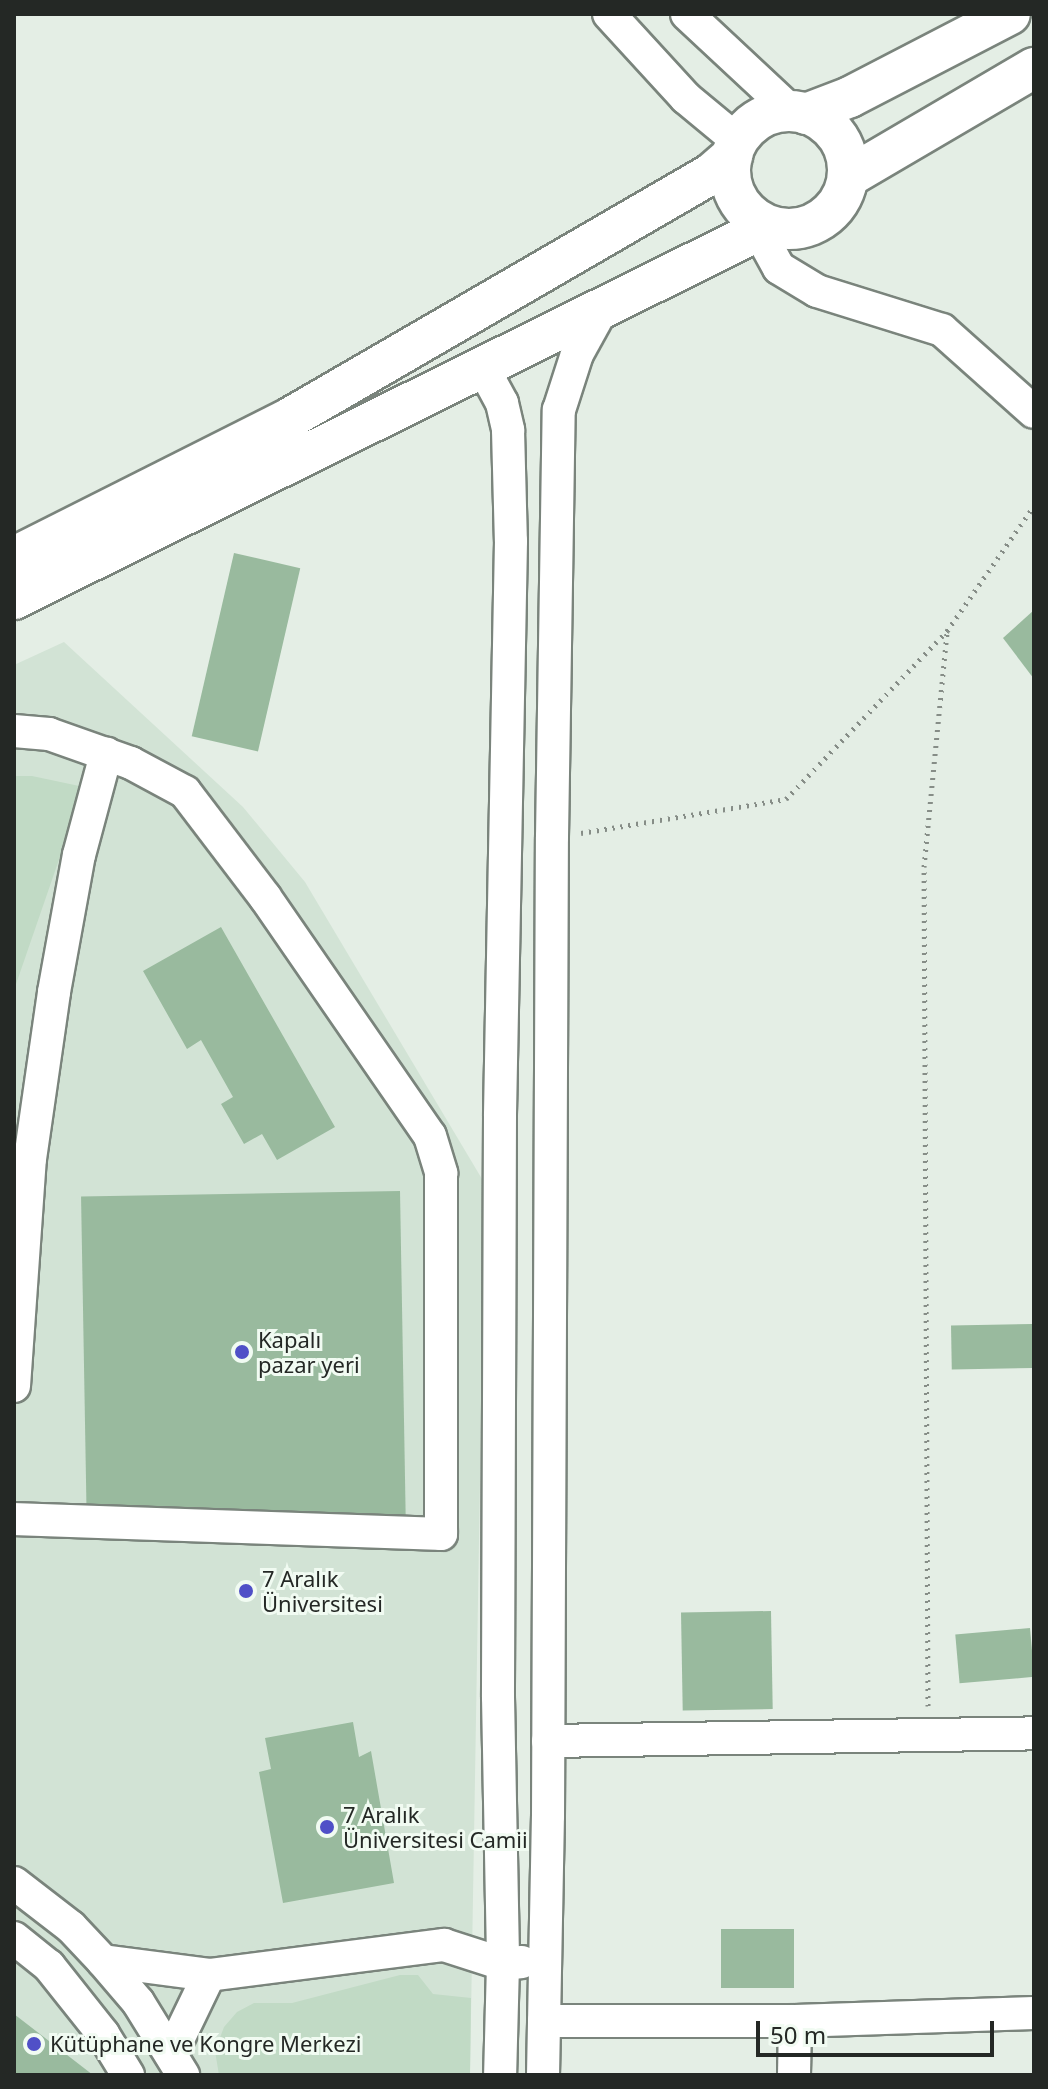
<!DOCTYPE html>
<html>
<head>
<meta charset="utf-8">
<style>
  body { margin:0 }
  #map { position:relative; width:1048px; height:2089px; overflow:hidden; background:#e4eee5; font-family:"Noto Sans",sans-serif }
  div>[style] { position:absolute }
  .built>* { inset:0; background:#d2e3d5 }
  .green>* { inset:0; background:#c1dac5 }
  .building>* { inset:0; background:#99ba9e; transform-origin:0 0 }
  .path>* { height:5px; margin-top:-2.5px; transform-origin:0; background:repeating-linear-gradient(90deg,#868d87 0 2px,transparent 0 8px) }
  .roads { filter:drop-shadow(2px 0 #7a847c) drop-shadow(-2px 0 #7a847c) drop-shadow(0 2px #7a847c) drop-shadow(0 -2px #7a847c) }
  .minor>* { height:32px; margin:-16px; padding:0 16px; transform-origin:16px; border-radius:16px; background:#fff }
  .major>* { height:40px; margin:-20px; padding:0 20px; transform-origin:20px; border-radius:20px; background:#fff }
  .major>.ring { margin:-20px; padding:0; box-sizing:content-box; background:none; border:40px solid #fff; border-radius:50% }
  .dots>* { width:22px; height:22px; translate:-50% -50%; box-sizing:border-box; border:4px solid #f1fbf2; border-radius:50% }
  span { translate:-50% -50%; white-space:nowrap; text-align:center; line-height:1.15; -webkit-text-stroke:6px #f1fbf2; paint-order:stroke }
  .poi-label { font-size:22px; color:#242825 }
  .left { translate:0 -50%; text-align:left }
  .frame { position:absolute; inset:0; border:16px solid #242825; pointer-events:none }
  .scale { position:absolute; left:756px; top:2021px; width:238px; height:36px; box-sizing:border-box; border:4px solid #242825; border-top:0; padding-left:10px; font-size:24px; line-height:28px; white-space:nowrap; color:#242825; -webkit-text-stroke:6px #f1fbf2; paint-order:stroke }
</style>
</head>
<body>
<div id="map">
  <div class="built">
    <i style="clip-path:polygon(64px 642px,243px 807px,305px 882px,485px 1184px,470px 2075px,14px 2075px,14px 665px)"></i>
  </div>
  <div class="green">
    <i style="clip-path:polygon(14px 776px,32px 776px,84px 787px,14px 990px)"></i>
    <i style="clip-path:polygon(400px 1975px,418px 1975px,433px 1994px,471px 1998px,470px 2075px,219px 2075px,215px 2051px,224px 2027px,237px 2012px,254px 2003px,292px 2003px)"></i>
  </div>
  <div class="building">
    <i style="left:234px;top:553px;width:68px;height:188px;rotate:13deg"></i>
    <i style="clip-path:polygon(1034px 610px,1034px 679px,1003px 638px)"></i>
    <i style="clip-path:polygon(221px 927px,335px 1127px,277px 1160px,262px 1134px,244px 1144px,221px 1104px,233px 1097px,201px 1040px,187px 1049px,143px 971px)"></i>
    <i style="left:400px;top:1191px;width:324px;height:319px;rotate:89deg"></i>
    <i style="left:1032px;top:1324px;width:44px;height:81px;rotate:89deg"></i>
    <i style="left:771px;top:1611px;width:98px;height:90px;rotate:89deg"></i>
    <i style="left:1030px;top:1628px;width:49px;height:75px;rotate:85deg"></i>
    <i style="clip-path:polygon(353px 1722px,359px 1757px,371px 1751px,394px 1883px,283px 1903px,259px 1772px,271px 1769px,265px 1738px)"></i>
    <i style="left:721px;top:1929px;width:73px;height:59px"></i>
    <i style="clip-path:polygon(14px 2014px,93px 2075px,14px 2075px)"></i>
  </div>
  <div class="path">
    <i style="left:581px;top:833px;width:208px;rotate:-9.4deg"></i>
    <i style="left:786px;top:799px;width:233px;rotate:-46.2deg"></i>
    <i style="left:947px;top:631px;width:152px;rotate:-55.2deg"></i>
    <i style="left:928px;top:1706px;width:839px;rotate:-90.27deg"></i>
    <i style="left:924px;top:867px;width:237px;rotate:-84.4deg"></i>
  </div>
  <div class="roads">
    <div class="minor">
      <i style="left:609px;top:14px;width:114px;rotate:47.5deg"></i>
      <i style="left:686px;top:98px;width:67px;rotate:39.6deg"></i>
      <i style="left:687px;top:14px;width:142px;rotate:43deg"></i>
      <i style="left:758px;top:230px;width:43px;rotate:61.1deg"></i>
      <i style="left:779px;top:268px;width:44px;rotate:31.2deg"></i>
      <i style="left:817px;top:291px;width:131px;rotate:17.3deg"></i>
      <i style="left:942px;top:330px;width:123px;rotate:41.7deg"></i>
      <i style="left:482px;top:366px;width:42px;rotate:61.6deg"></i>
      <i style="left:502px;top:403px;width:28px;rotate:77deg"></i>
      <i style="left:508px;top:430px;width:111px;rotate:88.5deg"></i>
      <i style="left:511px;top:541px;width:575px;rotate:91.1deg"></i>
      <i style="left:500px;top:1116px;width:581px;rotate:90.2deg"></i>
      <i style="left:498px;top:1697px;width:267px;rotate:88.9deg"></i>
      <i style="left:503px;top:1964px;width:111px;rotate:91.5deg"></i>
      <i style="left:14px;top:731px;width:35px;rotate:5deg"></i>
      <i style="left:49px;top:734px;width:87px;rotate:19.5deg"></i>
      <i style="left:131px;top:763px;width:61px;rotate:28.2deg"></i>
      <i style="left:185px;top:792px;width:132px;rotate:52.7deg"></i>
      <i style="left:265px;top:897px;width:290px;rotate:55.4deg"></i>
      <i style="left:430px;top:1136px;width:39px;rotate:73deg"></i>
      <i style="left:441px;top:1173px;width:361px;rotate:90deg"></i>
      <i style="left:441px;top:1534px;width:427px;rotate:-178deg"></i>
      <i style="left:14px;top:1386px;width:228px;rotate:-86deg"></i>
      <i style="left:30px;top:1159px;width:169px;rotate:-81.8deg"></i>
      <i style="left:54px;top:992px;width:139px;rotate:-79.7deg"></i>
      <i style="left:79px;top:855px;width:105px;rotate:-75deg"></i>
      <i style="left:548px;top:1741px;width:486px;rotate:-0.9deg"></i>
      <i style="left:14px;top:1883px;width:72px;rotate:37.7deg"></i>
      <i style="left:71px;top:1927px;width:47px;rotate:46.7deg"></i>
      <i style="left:103px;top:1961px;width:54px;rotate:49.5deg"></i>
      <i style="left:138px;top:2002px;width:86px;rotate:58.3deg"></i>
      <i style="left:14px;top:1938px;width:45px;rotate:38.7deg"></i>
      <i style="left:49px;top:1966px;width:87px;rotate:51.5deg"></i>
      <i style="left:103px;top:2034px;width:48px;rotate:58.6deg"></i>
      <i style="left:103px;top:1961px;width:107px;rotate:7.5deg"></i>
      <i style="left:209px;top:1975px;width:88px;rotate:115.7deg"></i>
      <i style="left:209px;top:1975px;width:237px;rotate:-7.3deg"></i>
      <i style="left:444px;top:1945px;width:62px;rotate:17.9deg"></i>
      <i style="left:503px;top:1964px;width:19px;rotate:-6deg"></i>
      <i style="left:544px;top:2021px;width:251px"></i>
      <i style="left:795px;top:2021px;width:239px;rotate:-1.9deg"></i>
      <i style="left:543px;top:2075px;width:259px;rotate:-88.9deg"></i>
      <i style="left:548px;top:1816px;width:979px;rotate:-89.77deg"></i>
      <i style="left:552px;top:837px;width:427px;rotate:-89.1deg"></i>
      <i style="left:559px;top:410px;width:59px;rotate:-72.2deg"></i>
      <i style="left:577px;top:354px;width:56px;rotate:-61.1deg"></i>
      <i style="left:794px;top:2075px;width:54px;rotate:-88.9deg"></i>
    </div>
    <div class="major">
      <i class="ring" style="left:730px;top:111px;width:78px;height:78px"></i>
      <i style="left:806px;top:114px;width:47px;rotate:-21.1deg"></i>
      <i style="left:850px;top:97px;width:180px;rotate:-27.4deg"></i>
      <i style="left:848px;top:177px;width:216px;rotate:-30.4deg"></i>
      <i style="left:14px;top:557px;width:309px;rotate:-26.7deg"></i>
      <i style="left:290px;top:418px;width:487px;rotate:-30.1deg"></i>
      <i style="left:711px;top:174px;width:28px;rotate:-41deg"></i>
      <i style="left:14px;top:599px;width:841px;rotate:-26.32deg"></i>
    </div>
  </div>
  <div class="dots">
    <i style="left:242px;top:1352px;background:#5050c7"></i>
    <i style="left:246px;top:1591px;background:#5050c7"></i>
    <i style="left:327px;top:1827px;background:#5050c7"></i>
    <i style="left:34px;top:2044px;background:#5050c7"></i>
  </div>
  <div class="poi-label">
    <span class="left" style="left:258px;top:1352px">Kapalı<br>pazar yeri</span>
    <span class="left" style="left:262px;top:1591px">7 Aralık<br>Üniversitesi</span>
    <span class="left" style="left:343px;top:1827px">7 Aralık<br>Üniversitesi Camii</span>
    <span class="left" style="left:50px;top:2044px">Kütüphane ve Kongre Merkezi</span>
  </div>
  <div class="frame"></div>
  <div class="scale">50 m</div>
</div>
</body>
</html>
